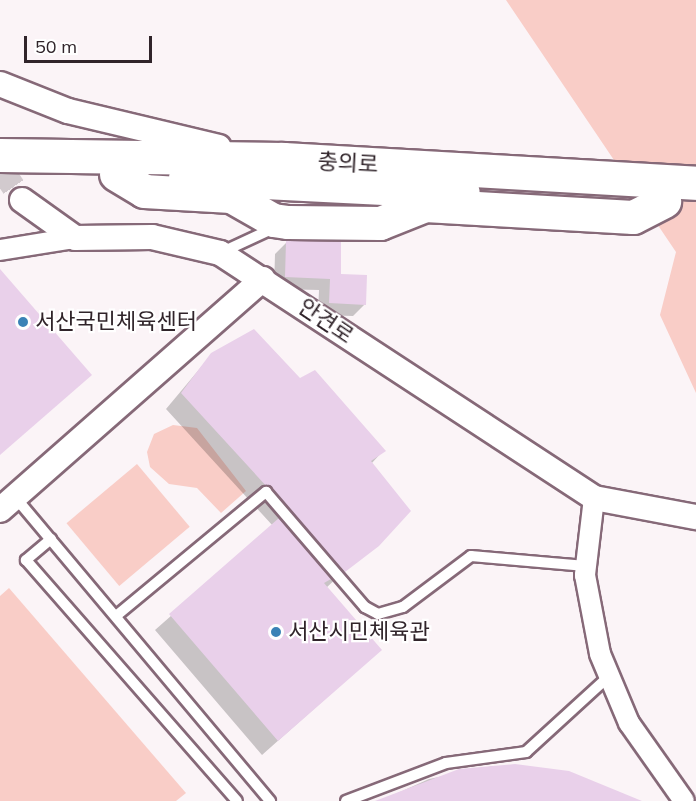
<!DOCTYPE html>
<html>
<head>
<meta charset="utf-8">
<style>
  body { margin:0 }
  #map { position:relative; width:696px; height:801px; overflow:hidden; background:#fbf4f7; font-family:Mulish,"Noto Sans KR",sans-serif }
  div>[style] { position:absolute }
  .green>* { inset:0; background:#f9cdc7; transform-origin:0 0 }
  .shadow>* { inset:0; background:#0003 }
  .building>* { inset:0; background:#e9d0ea }
  .tertiary-tunnel>* { height:24px; margin-top:-12px; transform-origin:0; background:repeating-linear-gradient(90deg,#d2cace 0 24px,transparent 0 36px) }
  .roads { filter:drop-shadow(2px 0 #866978) drop-shadow(-2px 0 #866978) drop-shadow(0 2px #866978) drop-shadow(0 -2px #866978) }
  .service>* { height:10px; margin:-5px; padding:0 5px; transform-origin:5px; border-radius:5px; background:#fff }
  .minor>* { height:20px; margin:-10px; padding:0 10px; transform-origin:10px; border-radius:10px; background:#fff }
  .tertiary>* { height:24px; margin:-12px; padding:0 12px; transform-origin:12px; border-radius:12px; background:#fff }
  .trunk>* { height:33px; margin:-16.5px; padding:0 16.5px; transform-origin:16.5px; border-radius:16.5px; background:#fff }
  .dots>* { width:16px; height:16px; translate:-50% -50%; box-sizing:border-box; border:3px solid #fff; border-radius:50% }
  span { translate:-50% -50%; white-space:nowrap; text-align:center; line-height:1.15; -webkit-text-stroke:4.5px #fff; paint-order:stroke }
  .street-label { font-size:22px; color:#30242a }
  .poi-label { font-size:22px; color:#30242a }
  .left { translate:0 -50%; text-align:left }
  .scale { position:absolute; left:24px; top:36px; width:128px; height:27px; box-sizing:border-box; border:3px solid #30242a; border-top:0; padding-left:8px; font-size:18px; line-height:21px; white-space:nowrap; color:#30242a; -webkit-text-stroke:4px #fff; paint-order:stroke }
</style>
</head>
<body>
<div id="map">
  <div class="green">
    <i style="clip-path:polygon(506px 0,696px 0,696px 393px,660px 315px,676px 252px)"></i>
    <i style="clip-path:polygon(173px 425px,197px 428px,246px 491px,221px 513px,197px 488px,169px 484px,150px 467px,147px 452px,154px 434px)"></i>
    <i style="left:137px;top:464px;width:82px;height:92px;rotate:50deg"></i>
    <i style="clip-path:polygon(9px 588px,186px 793px,176px 801px,0 801px,0 596px)"></i>
  </div>
  <div class="shadow">
    <i style="clip-path:polygon(287px 242px,339px 276px,365px 304px,353px 316px,318px 315px,319px 290px,274px 289px,275px 254px)"></i>
    <i style="clip-path:polygon(212px 354px,300px 380px,383px 451px,371px 464px,393px 526px,326px 588px,380px 650px,262px 755px,155px 630px,273px 526px,166px 409px)"></i>
    <i style="clip-path:polygon(493px 766px,569px 773px,631px 801px,380px 801px,429px 779px)"></i>
  </div>
  <div class="building">
    <i style="clip-path:polygon(286px 241px,341px 241px,341px 274px,367px 275px,366px 305px,329px 303px,330px 279px,285px 277px)"></i>
    <i style="clip-path:polygon(0 269px,92px 375px,0 455px)"></i>
    <i style="clip-path:polygon(254px 329px,300px 378px,315px 370px,386px 451px,371px 461px,411px 511px,379px 546px,345px 572px,181px 393px,211px 353px)"></i>
    <i style="clip-path:polygon(279px 518px,331px 579px,324px 583px,382px 650px,278px 741px,169px 614px)"></i>
    <i style="clip-path:polygon(515px 764px,569px 771px,642px 801px,375px 801px,459px 769px)"></i>
  </div>
  <div class="tertiary-tunnel">
    <i style="left:0;top:167px;width:40px;rotate:56deg"></i>
  </div>
  <div class="roads">
    <div class="service">
      <i style="left:220px;top:253px;width:60px;rotate:-24.8deg"></i>
      <i style="left:15px;top:497px;width:397px;rotate:50deg"></i>
      <i style="left:51px;top:539px;width:33px;rotate:140deg"></i>
      <i style="left:26px;top:560px;width:320px;rotate:48.8deg"></i>
      <i style="left:116px;top:616px;width:195px;rotate:-39.6deg"></i>
      <i style="left:266px;top:492px;width:152px;rotate:49.3deg"></i>
      <i style="left:365px;top:607px;width:15px;rotate:28deg"></i>
      <i style="left:378px;top:614px;width:26px;rotate:-16deg"></i>
      <i style="left:403px;top:607px;width:85px;rotate:-36.9deg"></i>
      <i style="left:471px;top:556px;width:115px;rotate:5deg"></i>
      <i style="left:346px;top:801px;width:107px;rotate:-20.8deg"></i>
      <i style="left:446px;top:763px;width:81px;rotate:-7.8deg"></i>
      <i style="left:526px;top:752px;width:111px;rotate:-42.4deg"></i>
    </div>
    <div class="minor">
      <i style="left:0;top:250px;width:76px;rotate:-9.1deg"></i>
      <i style="left:594px;top:498px;width:78px;rotate:96.7deg"></i>
      <i style="left:585px;top:575px;width:80px;rotate:79.2deg"></i>
      <i style="left:600px;top:654px;width:75px;rotate:67.2deg"></i>
      <i style="left:629px;top:723px;width:95px;rotate:54.8deg"></i>
    </div>
    <div class="tertiary">
      <i style="left:0;top:84px;width:73px;rotate:21.7deg"></i>
      <i style="left:68px;top:111px;width:155px;rotate:13.4deg"></i>
      <i style="left:22px;top:200px;width:65px;rotate:35.6deg"></i>
      <i style="left:75px;top:238px;width:77px;rotate:-0.7deg"></i>
      <i style="left:152px;top:237px;width:70px;rotate:13.2deg"></i>
      <i style="left:220px;top:253px;width:447px;rotate:33.2deg"></i>
      <i style="left:594px;top:498px;width:104px;rotate:10.6deg"></i>
      <i style="left:0;top:510px;width:350px;rotate:-41.3deg"></i>
    </div>
    <div class="trunk">
      <i style="left:0;top:155px;width:283px;rotate:0.8deg"></i>
      <i style="left:283px;top:159px;width:414px;rotate:3.3deg"></i>
      <i style="left:116px;top:174px;width:33px;rotate:31deg"></i>
      <i style="left:144px;top:191px;width:87px;rotate:3.3deg"></i>
      <i style="left:231px;top:196px;width:48px;rotate:29.7deg"></i>
      <i style="left:273px;top:220px;width:15px;rotate:8deg"></i>
      <i style="left:288px;top:222px;width:92px;rotate:0.6deg"></i>
      <i style="left:380px;top:223px;width:48px;rotate:-21.8deg"></i>
      <i style="left:425px;top:205px;width:208px;rotate:3.3deg"></i>
      <i style="left:633px;top:217px;width:35px;rotate:-27deg"></i>
      <i style="left:185px;top:178px;width:278px;rotate:2.9deg"></i>
    </div>
  </div>
  <div class="dots">
    <i style="left:23px;top:322px;background:#3a82b6"></i>
    <i style="left:276px;top:632px;background:#3a82b6"></i>
  </div>
  <div class="street-label">
    <span style="left:348px;top:163px;rotate:3deg">충의로</span>
    <span style="left:326px;top:321px;rotate:34deg">안견로</span>
  </div>
  <div class="poi-label">
    <span class="left" style="left:35px;top:322px">서산국민체육센터</span>
    <span class="left" style="left:288px;top:632px">서산시민체육관</span>
  </div>
  <div class="scale">50 m</div>
</div>
</body>
</html>
